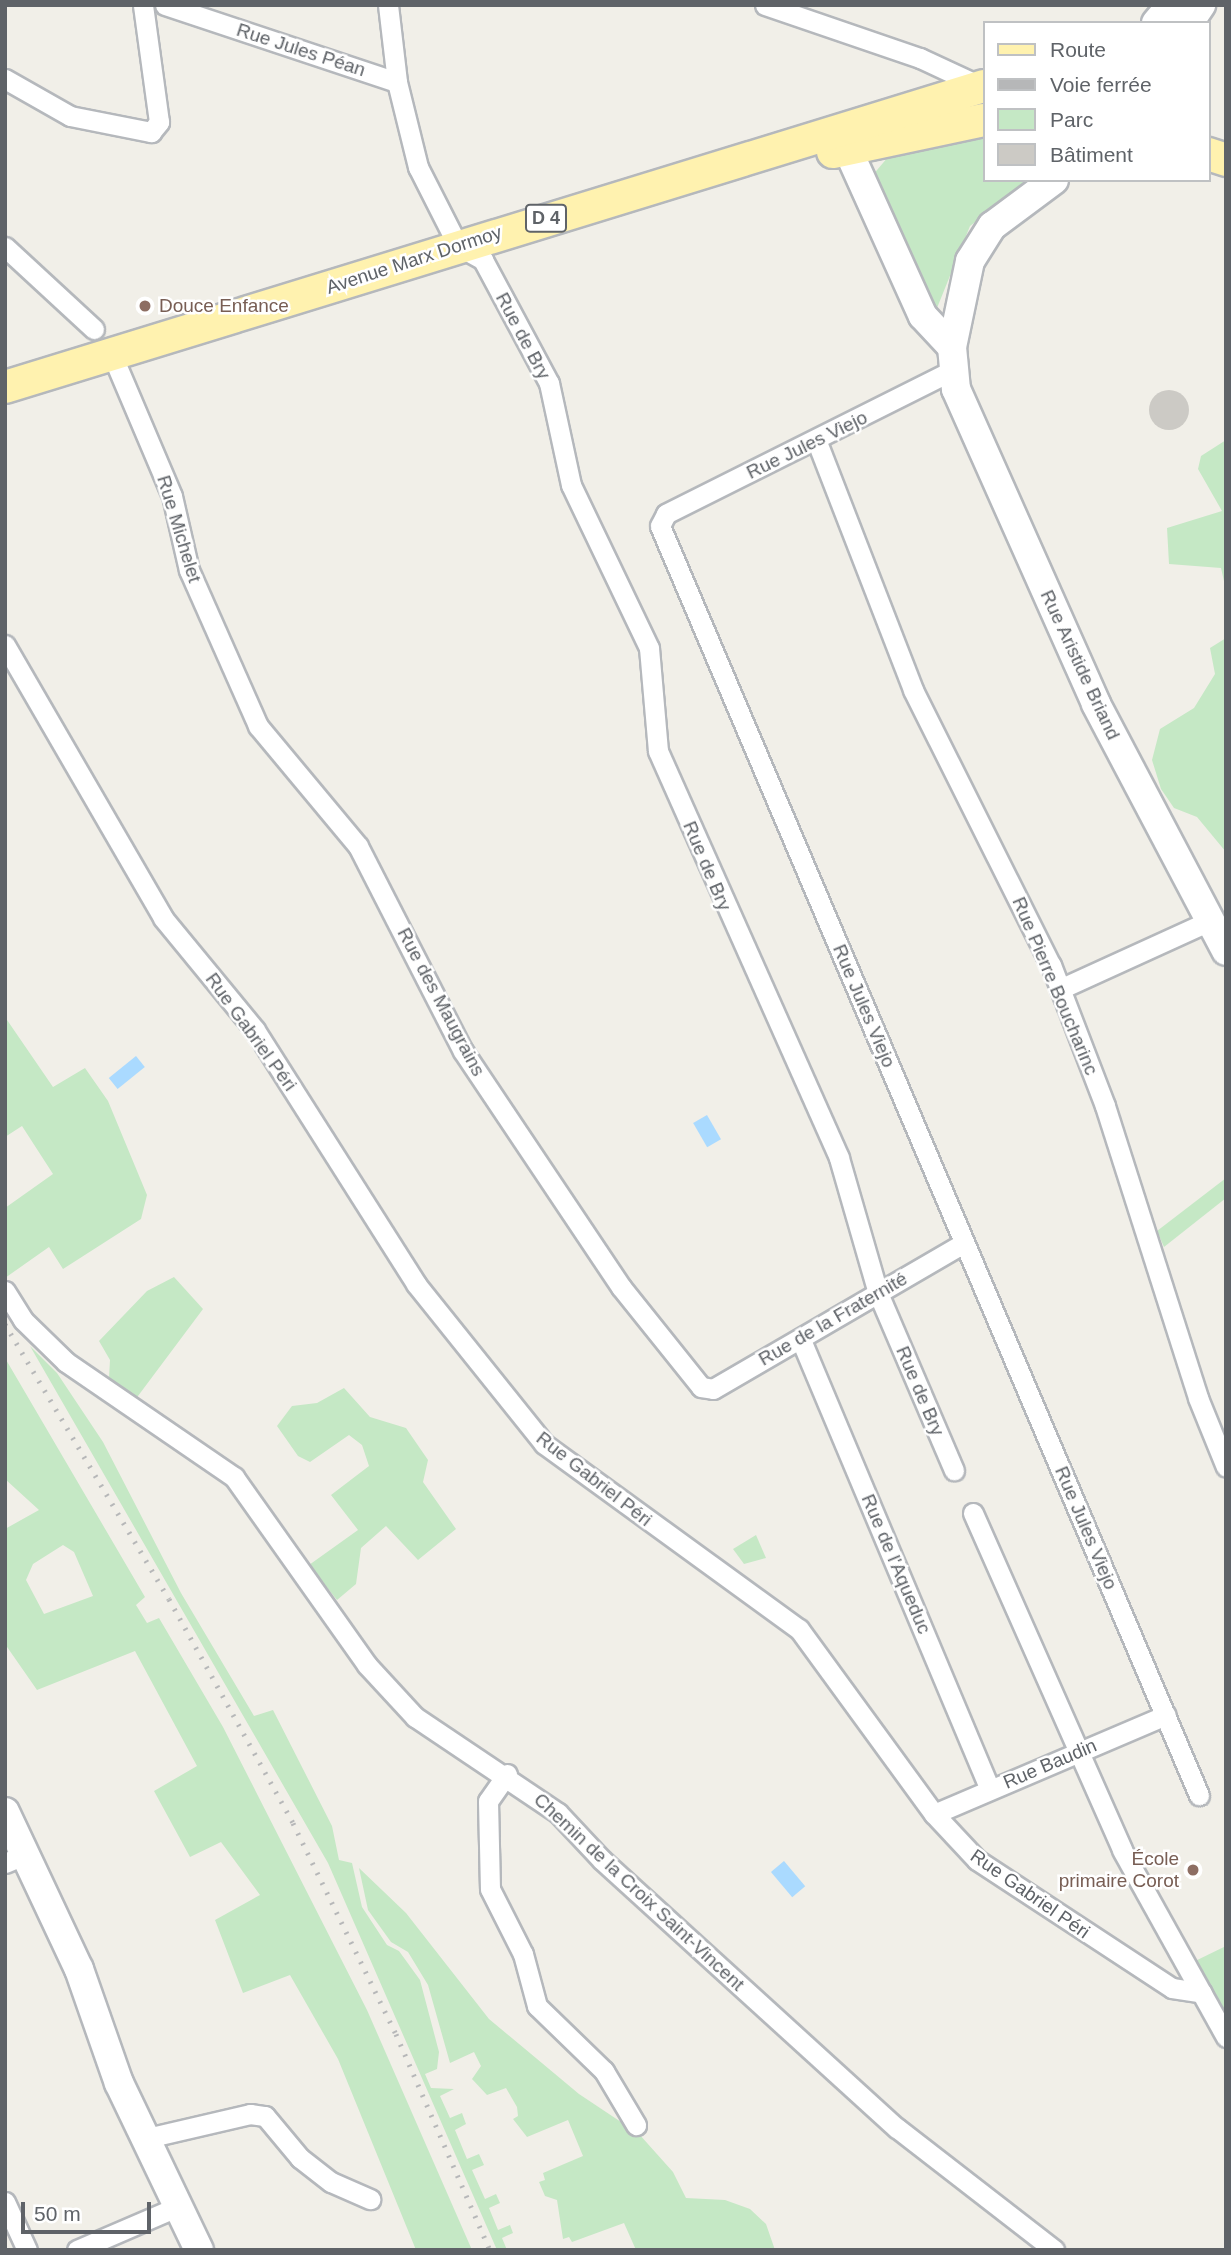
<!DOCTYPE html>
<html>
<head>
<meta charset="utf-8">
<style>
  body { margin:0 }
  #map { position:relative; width:1231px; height:2255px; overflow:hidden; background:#f1efe8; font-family:Arial,sans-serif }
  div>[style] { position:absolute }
  .green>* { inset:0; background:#c5e8c5 }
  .water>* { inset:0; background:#aadaff; transform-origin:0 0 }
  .building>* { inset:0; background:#cccac5 }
  .round { border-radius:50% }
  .roads { filter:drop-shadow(2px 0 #b5b8bc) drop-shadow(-2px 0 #b5b8bc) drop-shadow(0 2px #b5b8bc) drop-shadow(0 -2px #b5b8bc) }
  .street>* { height:19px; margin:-9.5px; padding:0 9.5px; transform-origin:9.5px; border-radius:9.5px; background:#fff }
  .secondary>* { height:28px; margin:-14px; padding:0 14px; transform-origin:14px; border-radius:14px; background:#fff }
  .primary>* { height:32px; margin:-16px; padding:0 16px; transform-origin:16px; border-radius:16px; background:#fff2af }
  .rail>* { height:5px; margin-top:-2.5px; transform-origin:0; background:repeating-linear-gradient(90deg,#b6b7b8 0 2px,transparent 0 11px) }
  .dots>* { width:19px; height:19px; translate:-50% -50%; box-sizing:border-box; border:4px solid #fff; border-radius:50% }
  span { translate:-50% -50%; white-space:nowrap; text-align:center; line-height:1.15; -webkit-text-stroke:5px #fff; paint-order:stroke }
  .shield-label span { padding:2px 5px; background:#fff; border:2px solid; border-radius:5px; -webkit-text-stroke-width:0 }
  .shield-label { font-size:18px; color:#5f6368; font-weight:700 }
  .street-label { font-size:19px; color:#5f6368 }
  .education-label { font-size:19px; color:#785e54 }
  .left { translate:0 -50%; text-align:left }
  .right { translate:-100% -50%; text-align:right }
  .frame { position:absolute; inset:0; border:7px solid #5f6368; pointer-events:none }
  .legend { position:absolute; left:983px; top:21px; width:228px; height:161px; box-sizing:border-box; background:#fff; border:2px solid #bfc1c3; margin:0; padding:9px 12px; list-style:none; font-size:21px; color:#5f6368 }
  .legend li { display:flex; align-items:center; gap:14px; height:35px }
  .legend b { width:35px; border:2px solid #bfc1c3 }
  .scale { position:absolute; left:21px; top:2202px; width:130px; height:32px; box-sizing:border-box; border:4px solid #5f6368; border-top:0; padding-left:9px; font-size:21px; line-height:24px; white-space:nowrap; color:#5f6368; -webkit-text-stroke:5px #fff; paint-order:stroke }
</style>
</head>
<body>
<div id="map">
  <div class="green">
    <i style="clip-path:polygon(984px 138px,984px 180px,1031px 180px,970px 226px,935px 313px,872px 176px,888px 157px)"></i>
    <i style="clip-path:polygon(1226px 440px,1226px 590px,1221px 568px,1169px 564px,1167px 528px,1222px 511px,1198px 469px,1201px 456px)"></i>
    <i style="clip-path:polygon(1226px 638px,1226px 852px,1197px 817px,1174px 808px,1161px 789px,1152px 760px,1160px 729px,1194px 708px,1215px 674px,1210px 648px)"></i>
    <i style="clip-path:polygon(5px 1017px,53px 1087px,85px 1068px,108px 1101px,147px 1195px,141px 1219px,63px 1269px,49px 1247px,5px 1278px,5px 1208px,53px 1174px,22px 1126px,5px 1137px)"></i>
    <i style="clip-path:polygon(1226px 1178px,1226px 1198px,1164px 1247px,1157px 1231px)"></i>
    <i style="clip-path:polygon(174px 1277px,203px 1309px,135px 1400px,109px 1378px,110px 1360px,99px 1341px,147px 1291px)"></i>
    <i style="clip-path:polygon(30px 1346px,57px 1373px,103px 1442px,181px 1593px,254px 1716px,273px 1710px,332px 1826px,339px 1860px,352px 1863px,362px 1907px,387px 1945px,399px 1951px,420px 1980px,439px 2052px,437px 2069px,425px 2074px,431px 2088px,454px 2089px,440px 2096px,450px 2118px,462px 2113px,466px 2124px,455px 2130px,467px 2159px,479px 2154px,484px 2165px,472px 2170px,485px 2199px,496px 2194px,500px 2203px,489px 2208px,498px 2230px,510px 2225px,513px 2233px,502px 2238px,507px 2250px,497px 2250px,328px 1863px)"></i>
    <i style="clip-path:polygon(evenodd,5px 1358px,145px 1597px,136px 1605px,147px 1623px,159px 1618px,223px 1727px,367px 2010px,472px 2250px,416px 2250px,338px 2059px,290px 1975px,243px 1993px,215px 1920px,260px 1895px,221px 1842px,190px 1857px,154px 1791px,197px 1766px,135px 1651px,37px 1690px,5px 1644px,5px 1529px,39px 1510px,5px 1479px,5px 1358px,63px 1545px,74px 1552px,93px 1596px,44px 1614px,26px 1580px,33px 1564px,63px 1545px)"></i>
    <i style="clip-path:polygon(344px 1388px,370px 1417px,406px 1428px,428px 1460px,423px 1482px,456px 1529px,418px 1560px,386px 1526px,361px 1548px,356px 1584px,337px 1600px,309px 1565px,358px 1530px,331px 1495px,369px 1466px,362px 1445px,349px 1435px,310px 1462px,298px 1456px,277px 1426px,292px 1406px,317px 1403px)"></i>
    <i style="clip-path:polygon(756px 1535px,766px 1558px,744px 1564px,733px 1549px)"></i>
    <i style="clip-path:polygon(359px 1868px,406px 1913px,489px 2019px,579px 2094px,639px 2134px,673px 2172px,686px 2198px,725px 2200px,750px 2209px,766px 2224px,775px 2250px,636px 2250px,624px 2223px,572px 2242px,569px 2237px,563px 2239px,557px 2200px,545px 2196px,539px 2182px,545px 2180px,543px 2173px,583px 2156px,568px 2120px,527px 2137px,513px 2119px,518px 2116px,517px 2107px,506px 2088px,487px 2095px,472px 2079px,481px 2066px,474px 2052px,450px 2063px,428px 1985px,408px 1952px,391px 1942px,368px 1910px)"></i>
    <i style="clip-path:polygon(1226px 1946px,1226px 2024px,1191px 1963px)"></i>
  </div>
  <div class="water">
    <i style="left:136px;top:1056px;width:14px;height:35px;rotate:51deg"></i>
    <i style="left:707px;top:1115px;width:28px;height:16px;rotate:60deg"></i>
    <i style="left:784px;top:1861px;width:33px;height:17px;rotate:50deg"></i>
  </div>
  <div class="building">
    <i class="round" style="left:1149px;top:390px;width:40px;height:40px"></i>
  </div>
  <div class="roads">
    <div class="street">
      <i style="left:165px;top:5px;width:244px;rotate:18.4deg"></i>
      <i style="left:388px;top:5px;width:78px;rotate:83.3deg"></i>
      <i style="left:397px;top:82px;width:88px;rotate:76.1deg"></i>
      <i style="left:418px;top:167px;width:89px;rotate:63.1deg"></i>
      <i style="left:458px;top:246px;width:29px;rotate:29deg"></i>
      <i style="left:483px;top:260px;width:140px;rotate:61.8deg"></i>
      <i style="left:549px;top:383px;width:104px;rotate:77.8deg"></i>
      <i style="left:571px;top:485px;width:181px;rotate:64.4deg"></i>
      <i style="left:649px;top:648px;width:103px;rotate:85deg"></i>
      <i style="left:658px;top:751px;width:445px;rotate:66deg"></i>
      <i style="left:839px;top:1158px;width:141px;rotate:73.9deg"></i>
      <i style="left:878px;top:1293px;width:193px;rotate:66.8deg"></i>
      <i style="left:765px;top:5px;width:164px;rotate:18.9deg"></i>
      <i style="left:920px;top:58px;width:66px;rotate:25deg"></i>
      <i style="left:5px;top:79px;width:75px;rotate:29.6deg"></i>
      <i style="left:70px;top:116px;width:83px;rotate:11.2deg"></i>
      <i style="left:151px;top:132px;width:13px;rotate:-51deg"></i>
      <i style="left:159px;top:122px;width:118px;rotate:-97.8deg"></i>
      <i style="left:5px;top:247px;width:121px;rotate:42.7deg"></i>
      <i style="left:113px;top:357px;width:151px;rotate:67deg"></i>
      <i style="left:172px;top:496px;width:76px;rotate:77.1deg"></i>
      <i style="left:189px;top:570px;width:171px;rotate:66.1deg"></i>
      <i style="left:258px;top:726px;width:156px;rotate:50.2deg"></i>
      <i style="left:358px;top:846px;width:230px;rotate:62.9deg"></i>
      <i style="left:463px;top:1051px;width:284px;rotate:56.2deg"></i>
      <i style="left:621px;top:1287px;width:128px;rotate:51.3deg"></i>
      <i style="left:701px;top:1387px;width:12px;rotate:9deg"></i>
      <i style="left:713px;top:1389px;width:290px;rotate:-30.2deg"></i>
      <i style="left:953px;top:370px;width:321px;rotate:153.4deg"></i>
      <i style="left:666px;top:514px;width:13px;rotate:117deg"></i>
      <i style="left:660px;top:526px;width:1379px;rotate:66.99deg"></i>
      <i style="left:817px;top:442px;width:266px;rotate:68.8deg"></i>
      <i style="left:913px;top:690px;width:308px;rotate:63.4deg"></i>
      <i style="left:1051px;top:965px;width:151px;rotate:69deg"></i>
      <i style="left:1105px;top:1106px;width:306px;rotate:72.3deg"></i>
      <i style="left:1198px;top:1398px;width:74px;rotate:67.9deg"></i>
      <i style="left:5px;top:645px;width:315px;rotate:59.9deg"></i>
      <i style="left:163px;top:918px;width:145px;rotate:50.6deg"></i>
      <i style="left:255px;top:1030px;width:301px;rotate:57.6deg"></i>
      <i style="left:416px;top:1284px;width:205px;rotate:51.3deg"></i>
      <i style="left:544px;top:1444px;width:315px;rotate:36deg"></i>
      <i style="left:799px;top:1629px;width:229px;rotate:53.9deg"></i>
      <i style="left:934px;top:1814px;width:63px;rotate:46.9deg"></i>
      <i style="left:977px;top:1860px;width:233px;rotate:33.3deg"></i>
      <i style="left:1172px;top:1988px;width:30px;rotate:9deg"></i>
      <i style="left:1060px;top:989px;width:164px;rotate:-24.5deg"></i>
      <i style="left:5px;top:1291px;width:34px;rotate:58deg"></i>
      <i style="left:23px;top:1320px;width:60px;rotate:44.3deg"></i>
      <i style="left:66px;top:1362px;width:204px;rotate:34.4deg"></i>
      <i style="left:234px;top:1477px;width:230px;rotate:54.7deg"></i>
      <i style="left:367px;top:1665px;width:71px;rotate:47.3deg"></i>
      <i style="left:415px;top:1717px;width:172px;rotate:33.9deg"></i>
      <i style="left:558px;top:1813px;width:64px;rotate:46.9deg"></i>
      <i style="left:602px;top:1860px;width:399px;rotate:42.3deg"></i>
      <i style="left:897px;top:2128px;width:199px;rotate:37.8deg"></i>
      <i style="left:801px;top:1340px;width:487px;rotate:67.2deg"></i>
      <i style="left:973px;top:1513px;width:368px;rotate:66.1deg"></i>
      <i style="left:1122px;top:1850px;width:214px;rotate:60.9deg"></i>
      <i style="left:507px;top:1774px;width:33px;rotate:125deg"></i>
      <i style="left:488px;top:1801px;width:88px;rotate:88.7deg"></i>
      <i style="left:490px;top:1889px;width:73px;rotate:63.1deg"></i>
      <i style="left:523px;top:1954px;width:54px;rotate:74.9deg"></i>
      <i style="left:537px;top:2006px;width:93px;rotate:44.1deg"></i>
      <i style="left:604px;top:2071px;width:63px;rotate:59.3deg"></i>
      <i style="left:934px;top:1814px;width:252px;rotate:-23.1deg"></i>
      <i style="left:5px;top:1863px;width:21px;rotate:-23deg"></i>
      <i style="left:147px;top:2138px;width:106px;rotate:-13.1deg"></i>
      <i style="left:250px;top:2114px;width:15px;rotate:8deg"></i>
      <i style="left:265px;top:2116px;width:55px;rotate:50.2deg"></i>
      <i style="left:300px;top:2158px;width:39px;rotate:38deg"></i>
      <i style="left:331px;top:2182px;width:43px;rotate:23.6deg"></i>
      <i style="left:5px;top:2202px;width:53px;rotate:65.4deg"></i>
      <i style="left:77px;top:2250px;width:109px;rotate:-23.3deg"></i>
    </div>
    <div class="secondary">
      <i style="left:1156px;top:23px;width:23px;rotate:-50deg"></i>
      <i style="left:1189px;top:23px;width:22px;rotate:-56deg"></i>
      <i style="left:847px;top:148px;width:184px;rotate:65.7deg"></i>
      <i style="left:923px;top:316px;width:42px;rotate:46.9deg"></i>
      <i style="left:1054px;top:180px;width:77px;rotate:143.4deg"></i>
      <i style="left:992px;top:226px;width:41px;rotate:122.2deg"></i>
      <i style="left:970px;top:261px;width:88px;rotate:101.8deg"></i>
      <i style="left:952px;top:347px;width:42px;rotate:84.6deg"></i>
      <i style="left:956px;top:389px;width:345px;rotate:66deg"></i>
      <i style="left:1096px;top:704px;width:279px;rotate:62.2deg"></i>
      <i style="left:5px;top:1812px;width:174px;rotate:64.8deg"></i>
      <i style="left:79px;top:1969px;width:121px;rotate:70.7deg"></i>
      <i style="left:119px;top:2083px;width:185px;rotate:64.4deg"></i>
    </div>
    <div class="primary">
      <i style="left:833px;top:152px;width:154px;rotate:-12deg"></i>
      <i style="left:1208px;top:154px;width:19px;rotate:18deg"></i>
      <i style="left:5px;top:387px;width:1024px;rotate:-17.09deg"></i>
    </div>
  </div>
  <div class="rail">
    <i style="left:5px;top:1324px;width:320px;rotate:59.2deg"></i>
    <i style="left:169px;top:1599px;width:256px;rotate:61deg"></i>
    <i style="left:293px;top:1823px;width:235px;rotate:64deg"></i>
    <i style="left:396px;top:2034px;width:236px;rotate:66.5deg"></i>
  </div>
  <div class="dots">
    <i style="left:145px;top:306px;background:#8d6e63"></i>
    <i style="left:1193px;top:1870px;background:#8d6e63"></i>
  </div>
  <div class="shield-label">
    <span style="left:546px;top:218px">D 4</span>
  </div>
  <div class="street-label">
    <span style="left:301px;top:50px;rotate:18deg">Rue Jules Péan</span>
    <span style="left:414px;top:260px;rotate:-18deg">Avenue Marx Dormoy</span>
    <span style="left:523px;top:336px;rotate:62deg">Rue de Bry</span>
    <span style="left:807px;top:445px;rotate:-26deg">Rue Jules Viejo</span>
    <span style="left:179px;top:529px;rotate:73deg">Rue Michelet</span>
    <span style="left:1080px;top:665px;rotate:65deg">Rue Aristide Briand</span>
    <span style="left:707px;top:866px;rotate:67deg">Rue de Bry</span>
    <span style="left:1055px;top:986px;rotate:67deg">Rue Pierre Boucharinc</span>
    <span style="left:441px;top:1002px;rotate:62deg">Rue des Maugrains</span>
    <span style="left:864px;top:1006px;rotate:67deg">Rue Jules Viejo</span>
    <span style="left:251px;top:1032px;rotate:54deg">Rue Gabriel Péri</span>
    <span style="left:833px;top:1319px;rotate:-30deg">Rue de la Fraternité</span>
    <span style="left:920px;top:1391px;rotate:67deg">Rue de Bry</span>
    <span style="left:594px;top:1479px;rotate:38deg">Rue Gabriel Péri</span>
    <span style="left:1086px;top:1528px;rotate:67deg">Rue Jules Viejo</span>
    <span style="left:896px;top:1564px;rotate:67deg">Rue de l'Aqueduc</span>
    <span style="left:1050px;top:1764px;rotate:-23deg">Rue Baudin</span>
    <span style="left:639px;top:1892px;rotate:43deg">Chemin de la Croix Saint-Vincent</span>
    <span style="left:1030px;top:1894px;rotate:35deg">Rue Gabriel Péri</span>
  </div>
  <div class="education-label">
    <span class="left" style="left:159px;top:306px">Douce Enfance</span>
    <span class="right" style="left:1179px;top:1870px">École<br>primaire Corot</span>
  </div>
  <div class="frame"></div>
  <ul class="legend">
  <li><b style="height:9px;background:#fff2af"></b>Route</li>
  <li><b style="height:9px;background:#b6b7b8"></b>Voie ferrée</li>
  <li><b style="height:19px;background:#c5e8c5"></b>Parc</li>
  <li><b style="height:19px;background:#cccac5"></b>Bâtiment</li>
  </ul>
  <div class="scale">50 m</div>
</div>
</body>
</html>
